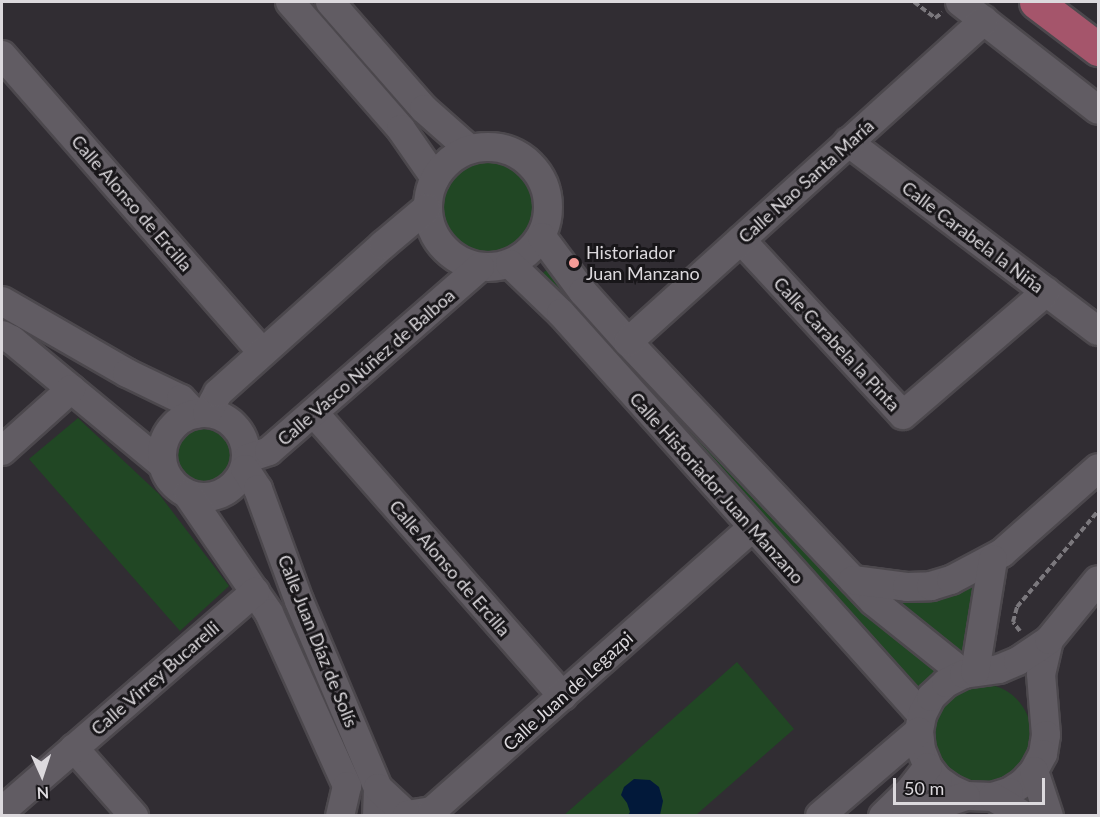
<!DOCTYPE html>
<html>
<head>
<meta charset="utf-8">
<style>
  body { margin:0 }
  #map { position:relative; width:1100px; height:817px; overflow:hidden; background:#312d33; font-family:Lato,sans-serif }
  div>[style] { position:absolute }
  .green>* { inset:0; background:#214724 }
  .round { border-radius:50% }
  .water>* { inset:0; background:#02193a }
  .path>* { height:4px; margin-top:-2px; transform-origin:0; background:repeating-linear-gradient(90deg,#7b787d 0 6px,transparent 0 9px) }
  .roads { filter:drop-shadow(2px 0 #4c484d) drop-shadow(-2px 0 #4c484d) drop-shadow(0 2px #4c484d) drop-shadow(0 -2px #4c484d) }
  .minor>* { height:28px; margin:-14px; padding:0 14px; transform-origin:14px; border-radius:14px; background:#615c63 }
  .minor>.ring { margin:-14px; padding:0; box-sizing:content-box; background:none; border:28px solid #615c63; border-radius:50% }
  .major>* { height:33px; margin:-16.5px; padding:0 16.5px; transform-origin:16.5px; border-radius:16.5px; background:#a5556b }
  .dots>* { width:16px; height:16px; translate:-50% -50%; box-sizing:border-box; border:3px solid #181619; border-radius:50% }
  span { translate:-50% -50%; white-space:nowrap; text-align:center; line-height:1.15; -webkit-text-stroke:6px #181619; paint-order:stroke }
  .street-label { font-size:18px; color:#dcd9dd }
  .poi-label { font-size:18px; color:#dcd9dd }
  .left { translate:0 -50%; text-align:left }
  .frame { position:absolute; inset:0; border:3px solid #dcd9dd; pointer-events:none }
  .north { position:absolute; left:12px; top:745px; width:60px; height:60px; -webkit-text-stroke:4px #181619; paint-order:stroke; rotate:177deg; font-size:16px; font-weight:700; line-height:24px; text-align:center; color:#dcd9dd }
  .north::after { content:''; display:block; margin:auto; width:21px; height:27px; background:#dcd9dd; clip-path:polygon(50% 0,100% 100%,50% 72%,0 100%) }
  .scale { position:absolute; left:893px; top:778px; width:152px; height:27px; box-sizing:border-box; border:3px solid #dcd9dd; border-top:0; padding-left:8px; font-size:18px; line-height:21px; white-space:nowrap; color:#dcd9dd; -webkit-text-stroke:4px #181619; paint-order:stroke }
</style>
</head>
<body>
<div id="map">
  <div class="green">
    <i class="round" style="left:442px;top:160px;width:92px;height:92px"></i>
    <i style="clip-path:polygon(550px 267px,947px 670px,918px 699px,538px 277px)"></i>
    <i style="clip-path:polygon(78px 418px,159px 494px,229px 586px,180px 631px,29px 459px)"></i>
    <i class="round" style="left:174px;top:429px;width:58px;height:58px"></i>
    <i style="clip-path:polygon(985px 573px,969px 664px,871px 593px)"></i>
    <i style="clip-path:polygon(737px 662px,794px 729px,696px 815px,563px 816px)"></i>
    <i class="round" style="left:931px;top:684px;width:100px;height:100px"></i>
  </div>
  <div class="water">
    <i style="clip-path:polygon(634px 779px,650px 780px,659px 787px,663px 801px,660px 815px,628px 815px,630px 812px,627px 803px,621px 795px,624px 787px)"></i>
  </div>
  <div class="path">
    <i style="left:914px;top:2px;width:26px;rotate:37deg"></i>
    <i style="left:935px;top:18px;width:9px;rotate:-36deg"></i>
    <i style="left:1020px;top:631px;width:11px;rotate:-128deg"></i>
    <i style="left:1013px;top:622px;width:16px;rotate:-75deg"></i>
    <i style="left:1017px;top:607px;width:126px;rotate:-49.8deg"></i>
  </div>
  <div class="roads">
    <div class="minor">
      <i style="left:290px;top:2px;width:169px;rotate:48.8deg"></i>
      <i style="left:401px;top:129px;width:60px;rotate:55.2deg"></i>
      <i style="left:330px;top:2px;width:142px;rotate:48.7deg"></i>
      <i style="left:424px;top:109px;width:60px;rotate:41.6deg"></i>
      <i style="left:960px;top:2px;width:175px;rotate:38deg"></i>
      <i style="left:2px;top:55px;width:395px;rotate:48.8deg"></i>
      <i style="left:848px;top:142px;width:313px;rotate:37.1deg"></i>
      <i class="ring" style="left:428px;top:147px;width:92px;height:92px"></i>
      <i style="left:542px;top:237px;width:69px;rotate:53.3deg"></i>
      <i style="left:583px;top:292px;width:67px;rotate:48deg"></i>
      <i style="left:628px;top:342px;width:357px;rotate:46.6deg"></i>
      <i style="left:873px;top:601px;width:117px;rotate:38.7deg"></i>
      <i style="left:741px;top:240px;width:238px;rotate:47.2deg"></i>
      <i style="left:903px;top:415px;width:189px;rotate:-40.7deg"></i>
      <i style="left:510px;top:264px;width:71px;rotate:43.9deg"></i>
      <i style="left:561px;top:313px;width:540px;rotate:48.08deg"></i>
      <i style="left:2px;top:301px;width:144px;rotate:29.9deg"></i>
      <i style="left:127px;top:373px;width:60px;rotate:25.7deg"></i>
      <i style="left:181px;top:399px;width:21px;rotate:47deg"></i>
      <i style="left:2px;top:335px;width:11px;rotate:27deg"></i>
      <i style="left:12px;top:340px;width:195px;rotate:39.6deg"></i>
      <i style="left:628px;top:342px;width:480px;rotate:-42.1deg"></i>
      <i class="ring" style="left:162px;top:413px;width:56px;height:56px"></i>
      <i style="left:207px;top:413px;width:23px;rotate:-61deg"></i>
      <i style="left:218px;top:393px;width:222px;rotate:-41.9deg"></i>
      <i style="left:383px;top:245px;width:57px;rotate:-40.1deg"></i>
      <i style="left:314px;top:413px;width:377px;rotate:48.7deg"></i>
      <i style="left:2px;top:451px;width:93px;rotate:-41.9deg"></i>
      <i style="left:248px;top:458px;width:22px;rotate:-18deg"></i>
      <i style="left:269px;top:451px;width:280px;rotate:-41.1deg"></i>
      <i style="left:245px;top:469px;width:24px;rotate:57deg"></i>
      <i style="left:258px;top:489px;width:119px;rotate:69.9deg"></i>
      <i style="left:299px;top:601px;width:203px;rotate:67.1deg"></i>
      <i style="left:378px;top:788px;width:28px;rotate:92deg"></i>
      <i style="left:188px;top:495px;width:143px;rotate:55.5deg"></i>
      <i style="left:269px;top:613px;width:190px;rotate:65.7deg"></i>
      <i style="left:347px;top:786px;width:31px;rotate:103deg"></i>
      <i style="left:853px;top:580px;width:54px;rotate:7.4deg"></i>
      <i style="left:907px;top:587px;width:24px;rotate:-2deg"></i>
      <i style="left:931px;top:586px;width:21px;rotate:-17deg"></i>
      <i style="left:951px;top:580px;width:58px;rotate:-27.9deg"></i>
      <i style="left:1002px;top:553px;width:128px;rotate:-41.5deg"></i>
      <i style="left:1049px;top:640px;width:35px;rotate:103deg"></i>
      <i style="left:1041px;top:674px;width:61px;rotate:85.3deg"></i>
      <i style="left:1046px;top:735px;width:19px;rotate:99deg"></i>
      <i style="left:1043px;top:754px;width:19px;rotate:118deg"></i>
      <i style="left:1034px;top:771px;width:16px;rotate:133deg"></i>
      <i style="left:1023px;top:783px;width:17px;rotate:147deg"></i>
      <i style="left:1009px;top:792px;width:17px;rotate:163deg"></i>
      <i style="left:993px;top:797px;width:27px;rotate:-178deg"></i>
      <i style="left:966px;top:796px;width:17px;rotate:-155deg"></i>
      <i style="left:951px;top:789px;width:16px;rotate:-145deg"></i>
      <i style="left:938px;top:780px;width:16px;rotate:-128deg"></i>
      <i style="left:928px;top:767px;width:18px;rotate:-112deg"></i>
      <i style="left:921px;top:750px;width:19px;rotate:-96deg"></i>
      <i style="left:919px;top:731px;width:16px;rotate:-79deg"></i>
      <i style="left:922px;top:715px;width:20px;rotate:-63deg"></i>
      <i style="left:931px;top:697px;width:21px;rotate:-43deg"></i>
      <i style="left:946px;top:683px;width:20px;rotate:-27deg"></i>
      <i style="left:964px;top:674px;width:35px;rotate:-8deg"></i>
      <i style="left:999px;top:669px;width:21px;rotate:-23deg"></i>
      <i style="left:1018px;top:661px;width:37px;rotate:-34deg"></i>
      <i style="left:1049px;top:640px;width:77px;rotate:-50.8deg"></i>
      <i style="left:975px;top:672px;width:114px;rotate:-80.9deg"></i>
      <i style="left:74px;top:748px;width:91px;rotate:48.6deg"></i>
      <i style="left:1034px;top:771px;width:47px;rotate:71.6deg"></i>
      <i style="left:378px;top:788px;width:40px;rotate:43deg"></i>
      <i style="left:407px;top:815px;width:25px;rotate:-9deg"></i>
      <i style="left:432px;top:811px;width:427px;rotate:-41.5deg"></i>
      <i style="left:993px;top:797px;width:37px;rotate:31deg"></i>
      <i style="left:2px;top:811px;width:335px;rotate:-40.9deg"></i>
      <i style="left:820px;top:816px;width:130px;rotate:-40.6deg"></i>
      <i style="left:883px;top:816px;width:37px;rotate:-44deg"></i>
      <i style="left:910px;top:790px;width:29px;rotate:-52deg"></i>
      <i style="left:906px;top:816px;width:63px;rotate:-18.4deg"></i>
    </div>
    <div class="major">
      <i style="left:1036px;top:2px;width:78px;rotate:37.2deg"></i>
    </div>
  </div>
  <div class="dots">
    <i style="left:574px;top:263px;background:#f59b97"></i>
  </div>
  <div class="street-label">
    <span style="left:806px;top:181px;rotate:-42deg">Calle Nao Santa María</span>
    <span style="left:132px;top:203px;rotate:49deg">Calle Alonso de Ercilla</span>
    <span style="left:973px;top:237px;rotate:37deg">Calle Carabela la Niña</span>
    <span style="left:837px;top:344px;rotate:47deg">Calle Carabela la Pinta</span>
    <span style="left:366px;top:367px;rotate:-41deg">Calle Vasco Núñez de Balboa</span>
    <span style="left:717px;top:488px;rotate:48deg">Calle Historiador Juan Manzano</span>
    <span style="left:450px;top:568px;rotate:49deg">Calle Alonso de Ercilla</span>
    <span style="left:318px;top:641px;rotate:68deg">Calle Juan Díaz de Solís</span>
    <span style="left:155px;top:678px;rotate:-41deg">Calle Virrey Bucarelli</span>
    <span style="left:568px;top:691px;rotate:-42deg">Calle Juan de Legazpi</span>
  </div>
  <div class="poi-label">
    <span class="left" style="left:586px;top:263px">Historiador<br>Juan Manzano</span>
  </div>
  <div class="frame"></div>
  <div class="north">N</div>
  <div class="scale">50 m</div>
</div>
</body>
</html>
